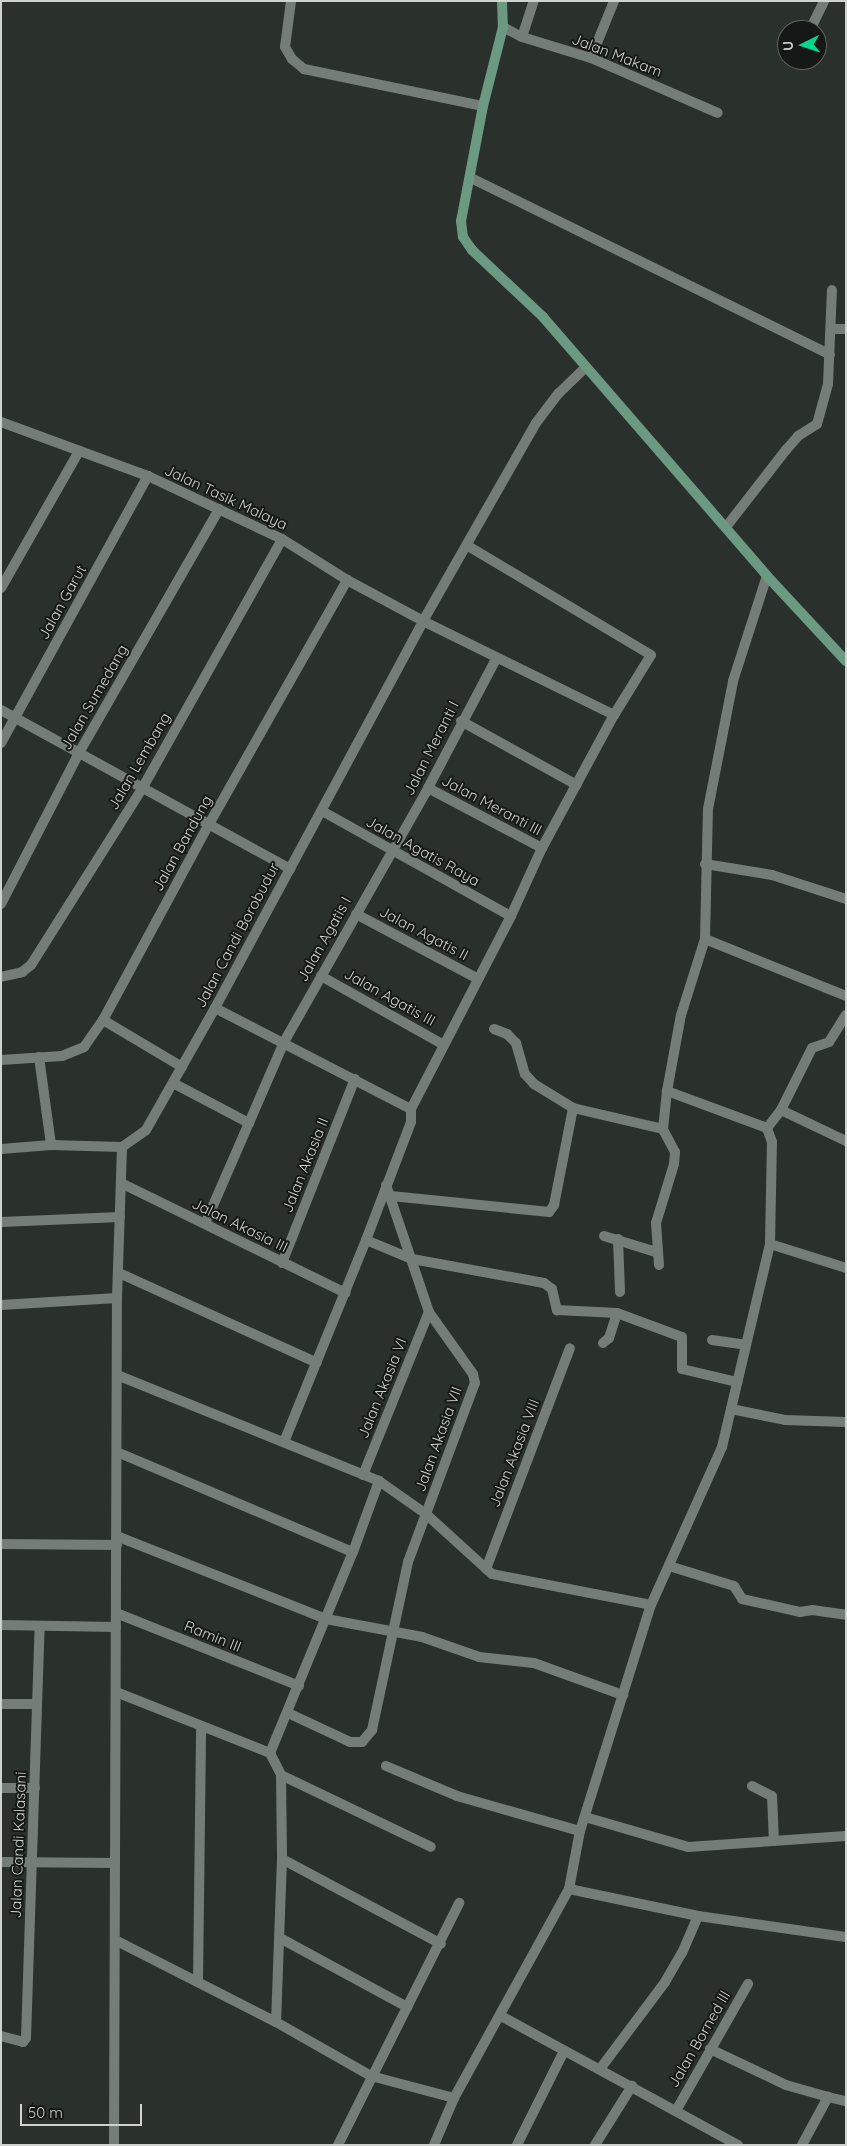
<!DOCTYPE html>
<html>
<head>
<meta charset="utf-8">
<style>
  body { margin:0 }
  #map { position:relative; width:847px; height:2146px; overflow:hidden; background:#2a312c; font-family:Quicksand,sans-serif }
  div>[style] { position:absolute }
  .street>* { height:10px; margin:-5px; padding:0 5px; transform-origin:5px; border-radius:5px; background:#757d78 }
  .secondary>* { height:10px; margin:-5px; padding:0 5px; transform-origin:5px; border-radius:5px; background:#6b9982 }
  span { translate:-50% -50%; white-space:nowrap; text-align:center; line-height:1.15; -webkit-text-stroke:4px #151816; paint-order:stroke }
  .street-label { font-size:15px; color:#cfd3d0 }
  .frame { position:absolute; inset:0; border:2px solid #cfd3d0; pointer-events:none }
  .north { position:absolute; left:777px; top:20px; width:50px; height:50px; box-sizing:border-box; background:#151816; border:1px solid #5f6360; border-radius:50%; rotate:266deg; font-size:14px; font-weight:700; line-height:20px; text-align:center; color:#cfd3d0 }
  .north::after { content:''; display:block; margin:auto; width:18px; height:22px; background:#00d98c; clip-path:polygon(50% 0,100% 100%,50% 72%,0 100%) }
  .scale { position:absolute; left:20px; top:2104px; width:122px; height:22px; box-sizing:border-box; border:2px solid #cfd3d0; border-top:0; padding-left:6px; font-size:15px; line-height:18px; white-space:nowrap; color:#cfd3d0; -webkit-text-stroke:4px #151816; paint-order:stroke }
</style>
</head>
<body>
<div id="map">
  <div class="street">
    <i style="left:291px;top:1px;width:46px;rotate:97.4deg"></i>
    <i style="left:285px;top:47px;width:14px;rotate:60deg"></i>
    <i style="left:292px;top:59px;width:16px;rotate:40deg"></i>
    <i style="left:304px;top:69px;width:183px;rotate:11.7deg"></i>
    <i style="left:503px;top:27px;width:21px;rotate:28deg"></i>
    <i style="left:522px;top:37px;width:72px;rotate:16.9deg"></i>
    <i style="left:591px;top:58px;width:138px;rotate:23.4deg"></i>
    <i style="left:810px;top:30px;width:32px;rotate:-64deg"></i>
    <i style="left:522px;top:37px;width:38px;rotate:-72deg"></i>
    <i style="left:591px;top:58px;width:61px;rotate:-68deg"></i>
    <i style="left:471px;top:178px;width:400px;rotate:26.2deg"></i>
    <i style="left:831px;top:329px;width:15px"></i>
    <i style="left:1px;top:422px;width:157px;rotate:20.2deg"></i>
    <i style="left:148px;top:476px;width:148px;rotate:25.2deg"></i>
    <i style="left:282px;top:539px;width:77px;rotate:32.2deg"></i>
    <i style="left:347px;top:580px;width:86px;rotate:28.3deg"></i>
    <i style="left:423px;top:621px;width:213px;rotate:26.2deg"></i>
    <i style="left:726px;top:527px;width:98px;rotate:-52.1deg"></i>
    <i style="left:786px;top:450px;width:18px;rotate:-49deg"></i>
    <i style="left:798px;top:436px;width:22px;rotate:-32deg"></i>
    <i style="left:817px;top:424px;width:41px;rotate:-74.6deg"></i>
    <i style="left:828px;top:384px;width:94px;rotate:-87.6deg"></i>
    <i style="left:1px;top:588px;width:158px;rotate:-60.3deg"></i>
    <i style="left:1px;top:710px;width:330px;rotate:28.8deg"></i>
    <i style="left:461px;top:721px;width:132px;rotate:28.9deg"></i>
    <i style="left:1px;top:743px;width:305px;rotate:-61.2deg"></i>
    <i style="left:428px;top:788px;width:129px;rotate:27.8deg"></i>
    <i style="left:322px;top:811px;width:216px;rotate:29.1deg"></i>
    <i style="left:705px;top:864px;width:68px;rotate:9.3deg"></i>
    <i style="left:772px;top:875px;width:78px;rotate:18deg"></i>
    <i style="left:1px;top:904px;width:172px;rotate:-62.7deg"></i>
    <i style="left:80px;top:751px;width:279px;rotate:-60.1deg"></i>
    <i style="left:356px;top:914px;width:138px;rotate:28deg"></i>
    <i style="left:705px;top:939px;width:152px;rotate:22deg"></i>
    <i style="left:321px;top:976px;width:141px;rotate:29.3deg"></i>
    <i style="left:1px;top:977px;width:22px;rotate:-13deg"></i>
    <i style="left:22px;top:972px;width:11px;rotate:-38deg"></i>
    <i style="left:31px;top:965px;width:210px;rotate:-57.8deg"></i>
    <i style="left:143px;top:787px;width:284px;rotate:-60.7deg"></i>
    <i style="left:215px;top:1008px;width:220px;rotate:27.3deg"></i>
    <i style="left:103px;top:1020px;width:92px;rotate:30.7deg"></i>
    <i style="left:494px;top:1029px;width:14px;rotate:21deg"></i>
    <i style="left:507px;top:1034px;width:13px;rotate:45deg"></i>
    <i style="left:516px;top:1043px;width:32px;rotate:74deg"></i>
    <i style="left:525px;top:1074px;width:13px;rotate:48deg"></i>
    <i style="left:534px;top:1084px;width:46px;rotate:31.6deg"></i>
    <i style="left:573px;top:1108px;width:92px;rotate:13.1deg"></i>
    <i style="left:39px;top:1057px;width:89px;rotate:82.2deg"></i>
    <i style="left:1px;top:1060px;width:61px;rotate:-3.8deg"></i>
    <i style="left:62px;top:1056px;width:24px;rotate:-22deg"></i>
    <i style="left:84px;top:1047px;width:33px;rotate:-55deg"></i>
    <i style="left:103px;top:1020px;width:221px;rotate:-61.6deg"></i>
    <i style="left:208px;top:826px;width:283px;rotate:-60.5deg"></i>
    <i style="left:173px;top:1083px;width:86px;rotate:27.8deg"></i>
    <i style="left:249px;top:1123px;width:88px;rotate:-66.6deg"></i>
    <i style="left:284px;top:1042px;width:292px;rotate:-60.4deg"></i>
    <i style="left:428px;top:788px;width:146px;rotate:-62.2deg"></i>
    <i style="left:781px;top:1110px;width:72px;rotate:25.5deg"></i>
    <i style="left:767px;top:1128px;width:23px;rotate:-52deg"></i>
    <i style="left:781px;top:1110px;width:69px;rotate:-63.4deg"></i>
    <i style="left:812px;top:1048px;width:18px;rotate:-19deg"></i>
    <i style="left:829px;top:1042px;width:32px;rotate:-58deg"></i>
    <i style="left:1px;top:1149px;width:50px;rotate:-4.6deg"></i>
    <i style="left:51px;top:1145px;width:71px;rotate:1.6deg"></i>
    <i style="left:122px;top:1147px;width:29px;rotate:-35deg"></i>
    <i style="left:146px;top:1130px;width:140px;rotate:-60.5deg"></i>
    <i style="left:215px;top:1008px;width:439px;rotate:-61.7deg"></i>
    <i style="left:423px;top:621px;width:228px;rotate:-60.3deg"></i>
    <i style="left:536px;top:423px;width:38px;rotate:-53deg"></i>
    <i style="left:559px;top:393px;width:37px;rotate:-44deg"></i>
    <i style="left:121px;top:1183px;width:250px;rotate:26.1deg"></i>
    <i style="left:391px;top:1196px;width:159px;rotate:5.8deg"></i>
    <i style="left:549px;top:1212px;width:9px;rotate:-54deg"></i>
    <i style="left:554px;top:1205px;width:99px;rotate:-78.9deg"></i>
    <i style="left:1px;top:1222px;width:119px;rotate:-2.4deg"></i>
    <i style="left:205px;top:1224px;width:110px;rotate:-66.5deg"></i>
    <i style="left:604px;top:1236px;width:54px;rotate:17.1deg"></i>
    <i style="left:618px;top:1239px;width:53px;rotate:87.8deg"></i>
    <i style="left:366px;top:1240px;width:50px;rotate:22.4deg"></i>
    <i style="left:412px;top:1259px;width:134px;rotate:10.3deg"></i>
    <i style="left:544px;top:1283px;width:10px;rotate:37deg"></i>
    <i style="left:552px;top:1289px;width:22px;rotate:77deg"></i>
    <i style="left:557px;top:1310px;width:60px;rotate:2.9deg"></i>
    <i style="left:770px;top:1244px;width:80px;rotate:17.5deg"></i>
    <i style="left:282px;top:1263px;width:198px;rotate:-68.4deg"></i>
    <i style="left:659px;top:1265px;width:42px;rotate:-94.1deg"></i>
    <i style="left:656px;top:1223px;width:62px;rotate:-73deg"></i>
    <i style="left:674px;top:1164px;width:12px;rotate:-85deg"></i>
    <i style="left:675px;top:1152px;width:26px;rotate:-118deg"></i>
    <i style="left:663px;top:1129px;width:38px;rotate:-84deg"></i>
    <i style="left:667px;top:1091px;width:77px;rotate:-79.6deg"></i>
    <i style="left:681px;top:1015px;width:80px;rotate:-72.5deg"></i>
    <i style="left:705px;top:939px;width:130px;rotate:-88.7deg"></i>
    <i style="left:708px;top:809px;width:130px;rotate:-78.9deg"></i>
    <i style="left:733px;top:681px;width:110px;rotate:-72.1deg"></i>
    <i style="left:119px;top:1273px;width:217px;rotate:24.4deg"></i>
    <i style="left:1px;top:1305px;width:116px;rotate:-3.5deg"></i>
    <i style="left:712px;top:1340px;width:34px;rotate:8deg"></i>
    <i style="left:603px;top:1343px;width:8px;rotate:-40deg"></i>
    <i style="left:609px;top:1338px;width:26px;rotate:-72deg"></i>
    <i style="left:617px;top:1313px;width:69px;rotate:20.3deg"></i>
    <i style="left:682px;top:1337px;width:32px;rotate:90deg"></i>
    <i style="left:682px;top:1369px;width:57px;rotate:13.3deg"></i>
    <i style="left:117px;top:1375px;width:283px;rotate:22deg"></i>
    <i style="left:379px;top:1481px;width:57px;rotate:35.1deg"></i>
    <i style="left:426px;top:1514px;width:89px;rotate:42.3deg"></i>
    <i style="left:492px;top:1574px;width:162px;rotate:11deg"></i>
    <i style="left:731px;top:1409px;width:55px;rotate:11.5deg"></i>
    <i style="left:785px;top:1420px;width:61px;rotate:1.9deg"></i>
    <i style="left:284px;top:1442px;width:218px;rotate:-67.9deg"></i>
    <i style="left:366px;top:1240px;width:126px;rotate:-69.1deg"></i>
    <i style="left:411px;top:1122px;width:13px;rotate:-90deg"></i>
    <i style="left:411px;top:1109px;width:217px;rotate:-62.6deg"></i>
    <i style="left:511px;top:916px;width:75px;rotate:-65.5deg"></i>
    <i style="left:542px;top:848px;width:151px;rotate:-61.6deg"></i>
    <i style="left:614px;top:715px;width:70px;rotate:-58.3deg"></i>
    <i style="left:651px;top:655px;width:213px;rotate:-149.2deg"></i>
    <i style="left:117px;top:1452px;width:256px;rotate:23deg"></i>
    <i style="left:363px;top:1475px;width:176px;rotate:-68deg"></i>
    <i style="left:119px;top:1537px;width:223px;rotate:21.6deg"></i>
    <i style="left:326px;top:1619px;width:98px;rotate:10.6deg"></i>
    <i style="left:422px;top:1637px;width:60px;rotate:19.3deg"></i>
    <i style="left:479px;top:1657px;width:55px;rotate:6.2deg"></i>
    <i style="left:534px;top:1663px;width:95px;rotate:19.8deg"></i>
    <i style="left:1px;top:1544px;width:116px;rotate:0.5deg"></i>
    <i style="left:669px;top:1566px;width:68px;rotate:17.1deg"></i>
    <i style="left:734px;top:1586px;width:15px;rotate:58deg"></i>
    <i style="left:742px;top:1599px;width:59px;rotate:12.6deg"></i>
    <i style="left:800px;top:1612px;width:12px;rotate:-9deg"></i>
    <i style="left:812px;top:1610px;width:34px;rotate:8deg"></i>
    <i style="left:486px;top:1569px;width:236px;rotate:-69.2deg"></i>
    <i style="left:116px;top:1613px;width:197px;rotate:21.7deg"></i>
    <i style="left:1px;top:1625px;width:115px;rotate:1deg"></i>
    <i style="left:116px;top:1692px;width:166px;rotate:21.6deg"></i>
    <i style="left:270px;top:1753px;width:217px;rotate:-67.6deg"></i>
    <i style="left:353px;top:1552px;width:76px;rotate:-69.9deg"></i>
    <i style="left:1px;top:1704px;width:36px"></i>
    <i style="left:288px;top:1713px;width:68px;rotate:25.1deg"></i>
    <i style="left:350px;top:1742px;width:12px"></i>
    <i style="left:362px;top:1742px;width:16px;rotate:-50deg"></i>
    <i style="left:372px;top:1730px;width:172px;rotate:-77.9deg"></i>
    <i style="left:408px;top:1562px;width:191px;rotate:-69.5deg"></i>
    <i style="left:475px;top:1383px;width:9px;rotate:-103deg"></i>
    <i style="left:473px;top:1374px;width:76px;rotate:-125.4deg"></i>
    <i style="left:429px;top:1312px;width:134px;rotate:-108.7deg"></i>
    <i style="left:270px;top:1753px;width:25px;rotate:63deg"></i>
    <i style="left:281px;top:1775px;width:84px;rotate:89.3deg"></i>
    <i style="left:282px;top:1859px;width:163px;rotate:92.1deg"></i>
    <i style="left:386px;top:1766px;width:77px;rotate:22.9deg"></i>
    <i style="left:457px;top:1796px;width:128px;rotate:15.9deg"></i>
    <i style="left:281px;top:1775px;width:166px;rotate:25.6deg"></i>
    <i style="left:752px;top:1786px;width:22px;rotate:27deg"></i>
    <i style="left:772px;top:1796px;width:45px;rotate:87.5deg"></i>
    <i style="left:1px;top:1788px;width:34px"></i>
    <i style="left:585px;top:1817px;width:107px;rotate:16.2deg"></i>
    <i style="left:688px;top:1847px;width:158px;rotate:-4deg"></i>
    <i style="left:282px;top:1859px;width:180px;rotate:28.1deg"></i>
    <i style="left:1px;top:1862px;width:114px;rotate:0.5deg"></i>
    <i style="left:569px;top:1889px;width:132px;rotate:11.8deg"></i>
    <i style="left:698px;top:1916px;width:149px;rotate:8.1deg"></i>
    <i style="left:280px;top:1938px;width:145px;rotate:28.5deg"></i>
    <i style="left:115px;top:1940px;width:181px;rotate:27deg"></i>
    <i style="left:276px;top:2022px;width:109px;rotate:29.6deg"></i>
    <i style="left:371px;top:2076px;width:86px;rotate:14.8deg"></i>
    <i style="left:198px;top:1982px;width:255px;rotate:-89.3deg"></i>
    <i style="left:501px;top:2016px;width:270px;rotate:28.6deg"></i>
    <i style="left:1px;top:2036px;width:23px;rotate:15deg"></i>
    <i style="left:23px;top:2042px;width:5px;rotate:-53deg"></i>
    <i style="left:26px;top:2038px;width:412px;rotate:-88.1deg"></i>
    <i style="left:710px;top:2049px;width:84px;rotate:25.3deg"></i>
    <i style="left:786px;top:2085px;width:44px;rotate:15.9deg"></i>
    <i style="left:600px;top:2069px;width:109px;rotate:-53.2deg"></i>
    <i style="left:665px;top:1982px;width:34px;rotate:-60deg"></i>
    <i style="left:682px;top:1953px;width:40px;rotate:-66.6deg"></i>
    <i style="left:677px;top:2109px;width:144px;rotate:-60.4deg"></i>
    <i style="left:114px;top:2145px;width:847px;rotate:-89.8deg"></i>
    <i style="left:117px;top:1298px;width:151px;rotate:-88.1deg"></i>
    <i style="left:338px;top:2145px;width:271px;rotate:-63.4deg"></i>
    <i style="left:434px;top:2145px;width:51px;rotate:-66.9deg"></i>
    <i style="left:454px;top:2098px;width:239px;rotate:-61.2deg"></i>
    <i style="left:569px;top:1889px;width:59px;rotate:-79.3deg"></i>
    <i style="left:580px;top:1831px;width:237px;rotate:-72.6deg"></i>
    <i style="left:651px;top:1605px;width:173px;rotate:-65.8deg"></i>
    <i style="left:722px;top:1447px;width:209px;rotate:-76.7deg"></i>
    <i style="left:770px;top:1244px;width:102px;rotate:-88.9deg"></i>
    <i style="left:772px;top:1142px;width:15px;rotate:-110deg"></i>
    <i style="left:767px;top:1128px;width:107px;rotate:-159.7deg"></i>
    <i style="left:517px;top:2145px;width:105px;rotate:-63.4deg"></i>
    <i style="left:595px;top:2145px;width:70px;rotate:-57.9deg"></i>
    <i style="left:802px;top:2145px;width:55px;rotate:-61.6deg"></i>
    <i style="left:828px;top:2097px;width:18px;rotate:13deg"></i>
  </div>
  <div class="secondary">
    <i style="left:502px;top:1px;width:26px;rotate:88deg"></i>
    <i style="left:503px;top:27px;width:81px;rotate:104.2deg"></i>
    <i style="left:483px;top:106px;width:117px;rotate:100.8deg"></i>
    <i style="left:461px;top:221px;width:16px;rotate:83deg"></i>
    <i style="left:463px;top:237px;width:16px;rotate:55deg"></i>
    <i style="left:472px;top:250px;width:98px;rotate:43.3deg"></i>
    <i style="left:543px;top:317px;width:342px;rotate:49.1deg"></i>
    <i style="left:767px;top:576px;width:116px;rotate:47.1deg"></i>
  </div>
  <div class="street-label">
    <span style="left:617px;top:55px;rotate:21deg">Jalan Makam</span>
    <span style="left:226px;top:497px;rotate:25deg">Jalan Tasik Malaya</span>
    <span style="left:62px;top:602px;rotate:-61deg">Jalan Garut</span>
    <span style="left:94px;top:697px;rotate:-60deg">Jalan Sumedang</span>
    <span style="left:431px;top:748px;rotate:-63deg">Jalan Meranti I</span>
    <span style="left:139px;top:761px;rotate:-60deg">Jalan Lembang</span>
    <span style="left:492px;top:805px;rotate:28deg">Jalan Meranti III</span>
    <span style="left:182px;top:843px;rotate:-61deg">Jalan Bandung</span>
    <span style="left:423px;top:851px;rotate:29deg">Jalan Agatis Raya</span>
    <span style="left:424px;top:933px;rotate:28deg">Jalan Agatis II</span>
    <span style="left:237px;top:935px;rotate:-62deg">Jalan Candi Borobudur</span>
    <span style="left:324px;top:939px;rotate:-61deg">Jalan Agatis I</span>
    <span style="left:390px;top:997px;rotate:29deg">Jalan Agatis III</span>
    <span style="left:305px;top:1165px;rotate:-68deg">Jalan Akasia II</span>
    <span style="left:240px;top:1225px;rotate:26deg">Jalan Akasia III</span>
    <span style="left:382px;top:1388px;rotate:-68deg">Jalan Akasia VI</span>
    <span style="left:438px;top:1439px;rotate:-70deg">Jalan Akasia VII</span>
    <span style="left:514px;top:1453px;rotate:-69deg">Jalan Akasia VIII</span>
    <span style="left:213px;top:1636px;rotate:22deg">Ramin III</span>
    <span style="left:18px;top:1845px;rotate:-88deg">Jalan Candi Kalasani</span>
    <span style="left:699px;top:2039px;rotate:-60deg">Jalan Borned lll</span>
  </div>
  <div class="frame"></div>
  <div class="north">U</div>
  <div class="scale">50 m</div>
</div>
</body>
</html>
